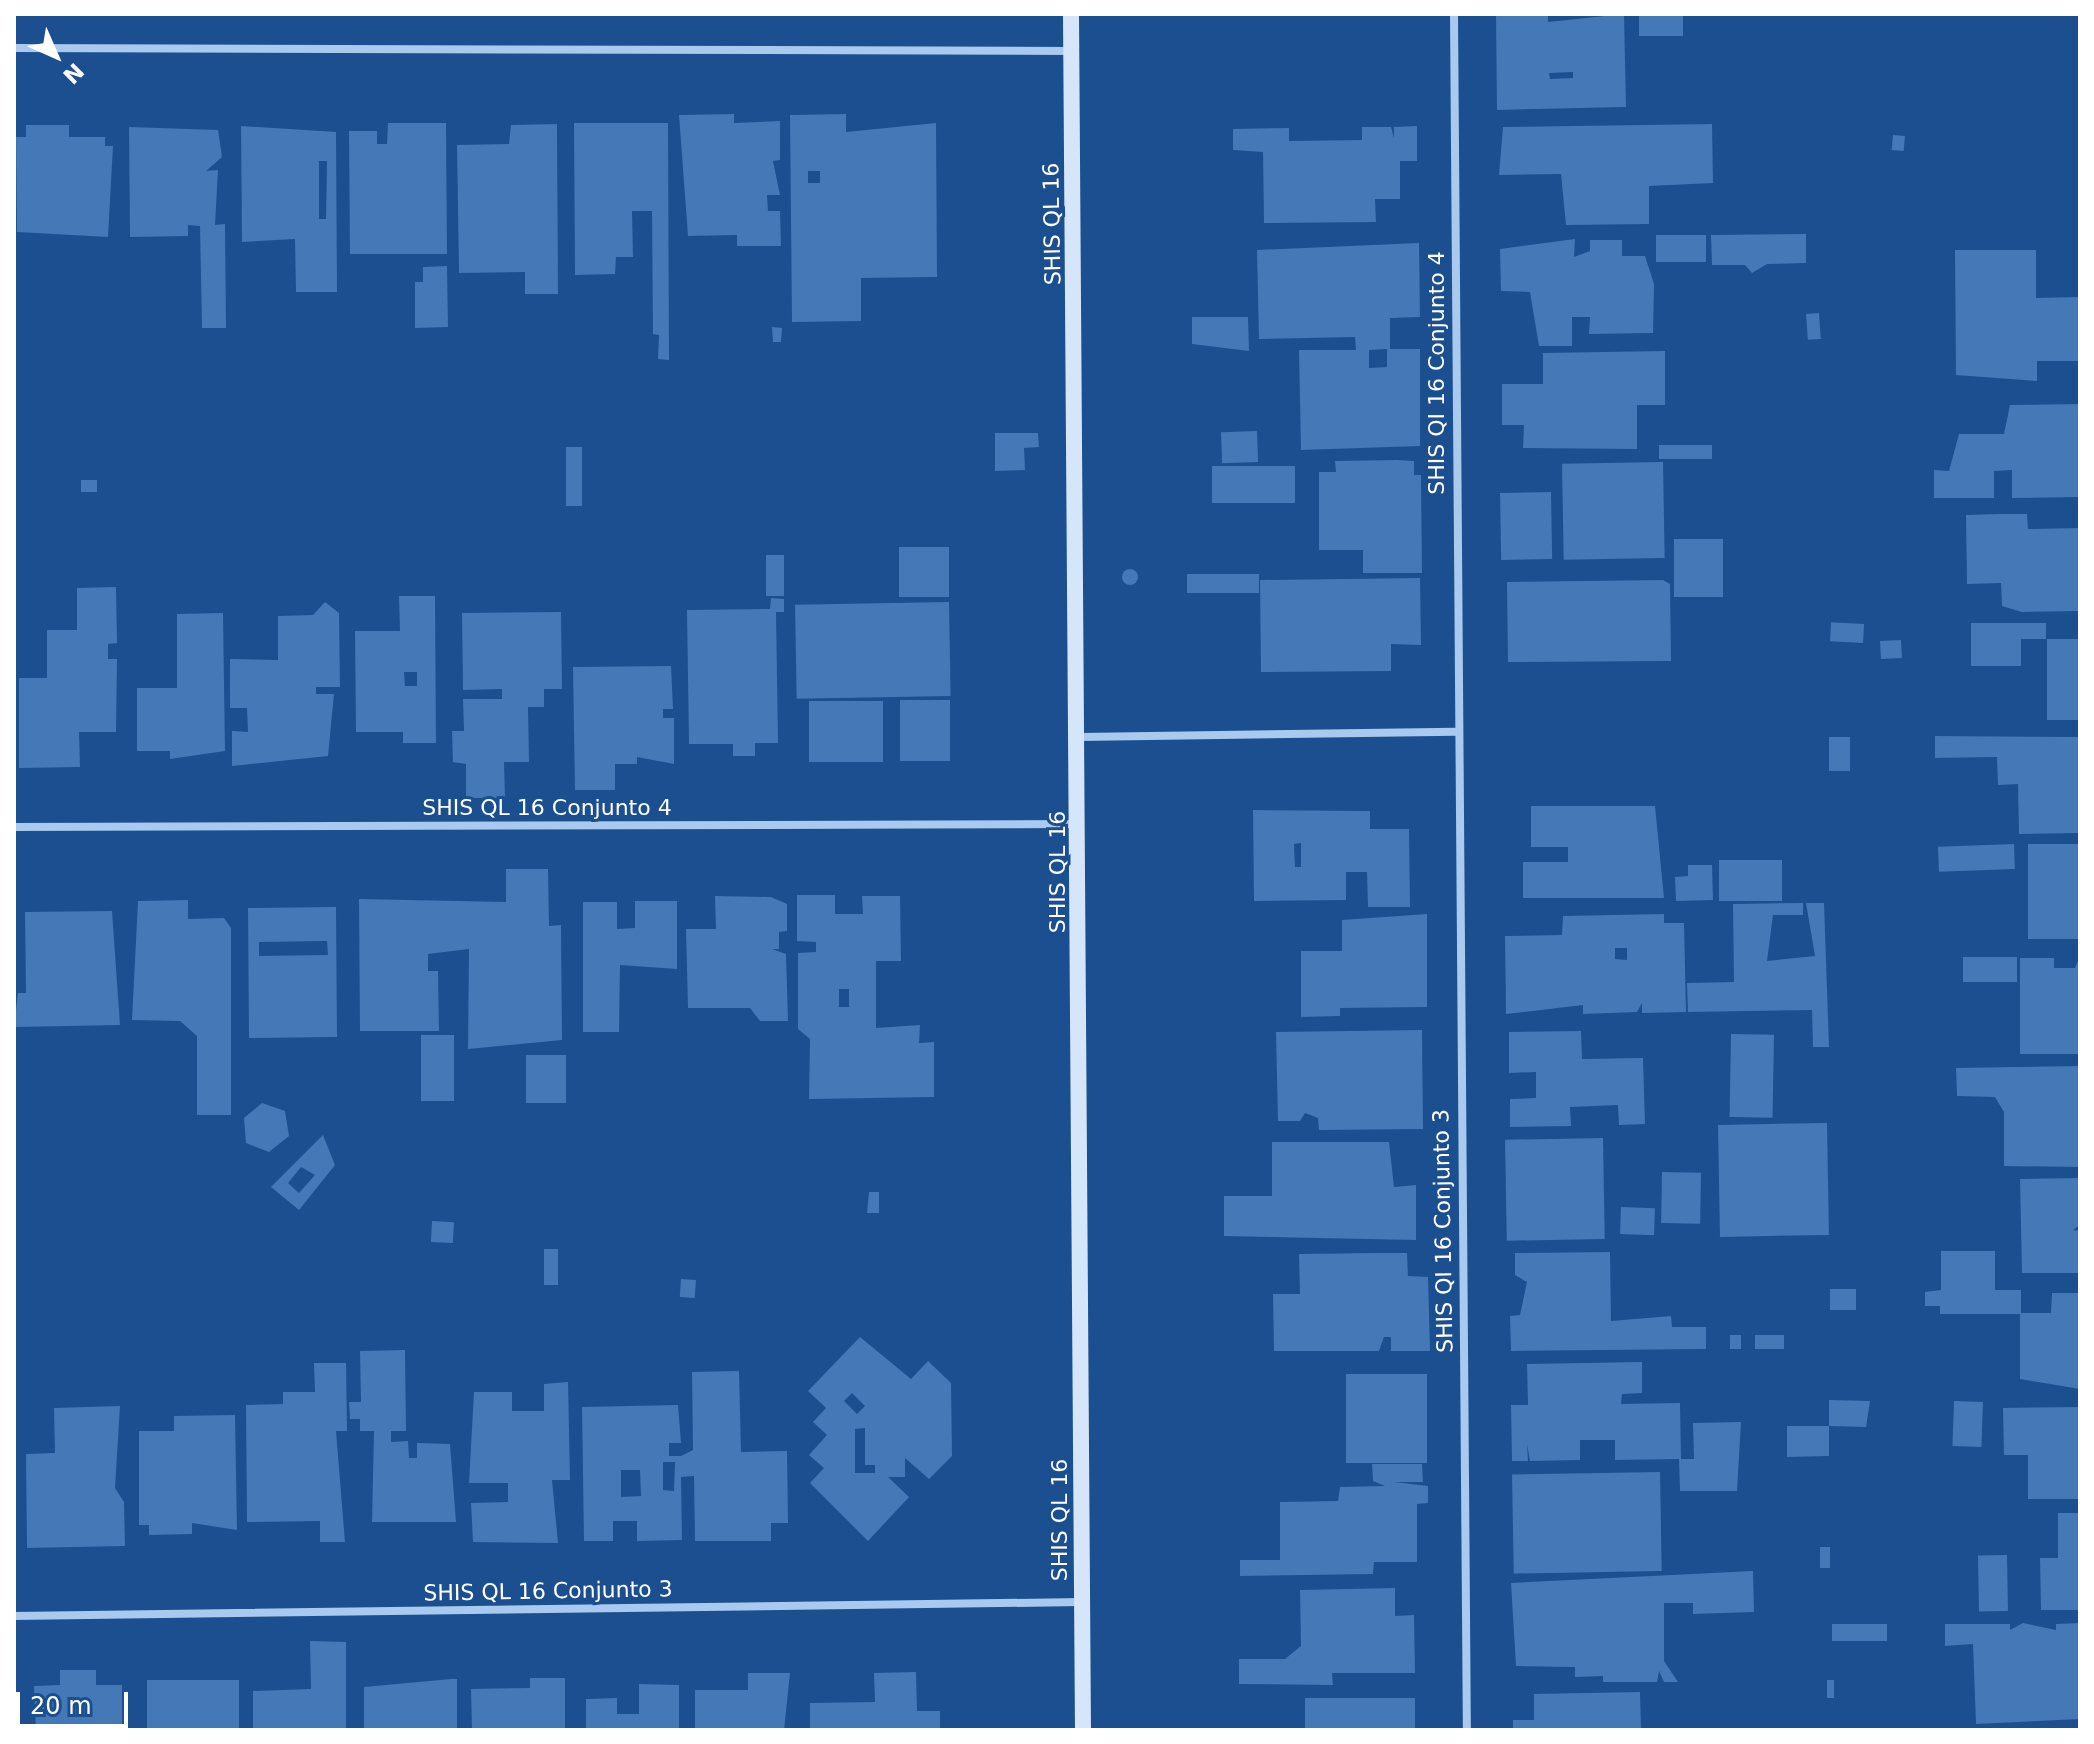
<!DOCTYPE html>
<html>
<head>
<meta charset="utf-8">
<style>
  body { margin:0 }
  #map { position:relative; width:2094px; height:1744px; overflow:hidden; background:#1b4f8f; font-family:"DejaVu Sans",sans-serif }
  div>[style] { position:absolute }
  .building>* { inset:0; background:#4478b7; transform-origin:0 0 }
  .round { border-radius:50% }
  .street>* { height:8px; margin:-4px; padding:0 4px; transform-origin:4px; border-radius:4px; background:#a9c9ee }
  .secondary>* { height:16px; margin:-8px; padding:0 8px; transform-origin:8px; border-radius:8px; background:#d6e6fa }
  span { translate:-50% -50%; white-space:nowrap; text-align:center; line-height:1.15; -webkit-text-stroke:6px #1b4f8f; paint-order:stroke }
  .street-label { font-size:22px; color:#fff }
  .frame { position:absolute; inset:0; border:16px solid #fff; pointer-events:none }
  .north { position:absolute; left:16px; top:16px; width:80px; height:80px; -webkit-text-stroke:6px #1b4f8f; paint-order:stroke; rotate:135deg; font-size:22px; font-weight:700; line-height:32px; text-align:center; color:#fff }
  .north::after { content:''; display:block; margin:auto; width:28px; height:36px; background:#fff; clip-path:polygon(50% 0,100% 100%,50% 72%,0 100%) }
  .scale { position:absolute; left:16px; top:1692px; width:112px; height:36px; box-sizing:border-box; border:4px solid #fff; border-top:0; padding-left:10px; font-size:24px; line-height:28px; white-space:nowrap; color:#fff; -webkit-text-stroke:6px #1b4f8f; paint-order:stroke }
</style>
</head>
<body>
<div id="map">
  <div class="building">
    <i style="clip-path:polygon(evenodd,1548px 14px,1548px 22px,1624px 14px,1626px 107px,1497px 110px,1496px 15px,1548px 14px,1573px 72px,1573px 78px,1550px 79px,1549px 73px,1573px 72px)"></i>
    <i style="left:1639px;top:14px;width:44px;height:22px"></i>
    <i style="clip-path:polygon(734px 114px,734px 123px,780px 121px,780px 160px,773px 161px,780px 195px,767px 195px,768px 211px,780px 211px,781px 246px,737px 246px,737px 235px,688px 236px,679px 115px)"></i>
    <i style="clip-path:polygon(evenodd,846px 114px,846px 132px,936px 123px,937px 277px,861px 278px,861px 321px,792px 322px,790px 115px,846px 114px,808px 171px,820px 171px,820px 183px,808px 183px,808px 171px)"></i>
    <i style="clip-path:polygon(388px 123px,446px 123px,447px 254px,350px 254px,349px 131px,377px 131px,377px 144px,387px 144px)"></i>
    <i style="clip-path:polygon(574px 123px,668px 123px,669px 360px,658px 359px,659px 335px,653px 334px,652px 211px,632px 211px,633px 257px,616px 257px,615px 274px,575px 275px)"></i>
    <i style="clip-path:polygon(557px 124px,558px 294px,525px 294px,525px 272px,459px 273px,457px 145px,509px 144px,511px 125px)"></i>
    <i style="clip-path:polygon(1712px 124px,1713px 183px,1649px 186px,1649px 224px,1566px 225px,1561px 174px,1499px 175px,1503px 127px)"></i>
    <i style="clip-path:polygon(26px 125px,69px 125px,69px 137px,105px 137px,105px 146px,113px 146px,108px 237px,17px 232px,16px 137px,26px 137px)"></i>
    <i style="clip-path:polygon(evenodd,241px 126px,336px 132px,337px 292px,296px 292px,295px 239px,242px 242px,241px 126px,319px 161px,327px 161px,326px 219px,319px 219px,319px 161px)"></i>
    <i style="clip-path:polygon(1417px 126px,1417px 161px,1400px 161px,1400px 199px,1375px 199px,1376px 222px,1264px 223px,1263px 152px,1233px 150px,1233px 129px,1289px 128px,1289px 141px,1362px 140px,1362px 127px,1391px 127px,1394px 138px,1394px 127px)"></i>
    <i style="clip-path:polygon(129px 127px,218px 130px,222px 157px,206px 171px,218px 170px,215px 225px,225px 224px,226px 328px,202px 328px,200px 226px,188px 225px,188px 236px,130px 237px)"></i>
    <i style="left:1893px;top:135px;width:12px;height:15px;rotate:5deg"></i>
    <i style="clip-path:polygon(1806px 234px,1806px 263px,1767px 264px,1752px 273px,1745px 265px,1712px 265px,1711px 235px)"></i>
    <i style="left:1706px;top:235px;width:27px;height:50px;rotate:90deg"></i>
    <i style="clip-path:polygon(1575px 239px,1574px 257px,1590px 251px,1590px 240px,1622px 240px,1622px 256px,1645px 256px,1654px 284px,1653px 333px,1589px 334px,1590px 317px,1572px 317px,1572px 346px,1539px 346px,1530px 292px,1501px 291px,1500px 249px)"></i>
    <i style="clip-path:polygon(evenodd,1419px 243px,1420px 317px,1390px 318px,1390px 349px,1420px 349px,1420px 446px,1301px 450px,1299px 350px,1356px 350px,1355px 337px,1259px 339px,1257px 250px,1419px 243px,1387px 349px,1387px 367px,1369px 368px,1369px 350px,1387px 349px)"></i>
    <i style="clip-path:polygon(1955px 250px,2036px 250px,2036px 298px,2080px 297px,2080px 361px,2037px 361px,2037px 381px,1956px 375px)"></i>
    <i style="clip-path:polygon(447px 266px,448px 327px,415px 328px,415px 282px,423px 282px,423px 267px)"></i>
    <i style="left:1819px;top:313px;width:26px;height:13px;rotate:86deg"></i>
    <i style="clip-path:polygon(1192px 317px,1248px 317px,1249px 351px,1192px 344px)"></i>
    <i style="clip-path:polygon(772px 327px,782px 328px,781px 342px,773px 342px)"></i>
    <i style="clip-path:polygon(1665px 351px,1665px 405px,1637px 405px,1637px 449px,1523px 448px,1524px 425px,1502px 425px,1502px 384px,1543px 384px,1543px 353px)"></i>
    <i style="clip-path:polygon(2080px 404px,2080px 497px,2012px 498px,2012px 470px,1994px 471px,1994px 498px,1934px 498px,1934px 470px,1949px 471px,1959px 434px,2004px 434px,2010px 405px)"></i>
    <i style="left:1257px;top:431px;width:31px;height:36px;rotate:88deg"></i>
    <i style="clip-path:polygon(995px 433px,1038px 433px,1039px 447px,1024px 448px,1025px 470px,995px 471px)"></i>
    <i style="left:1659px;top:445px;width:53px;height:14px"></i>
    <i style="left:566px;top:447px;width:16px;height:59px"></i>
    <i style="clip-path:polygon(1397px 460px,1414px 461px,1414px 475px,1421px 475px,1422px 573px,1363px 573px,1363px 550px,1319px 550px,1319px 472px,1336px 472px,1335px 461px)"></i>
    <i style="left:1663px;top:462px;width:96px;height:101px;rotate:89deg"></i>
    <i style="left:1212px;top:466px;width:83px;height:37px"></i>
    <i style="left:81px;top:480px;width:16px;height:12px"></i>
    <i style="left:1551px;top:492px;width:67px;height:51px;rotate:89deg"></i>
    <i style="clip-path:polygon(1999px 514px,2027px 514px,2028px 529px,2080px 528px,2080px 611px,2022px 612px,2002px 606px,2001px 583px,1967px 584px,1966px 515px)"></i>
    <i style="left:1674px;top:539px;width:49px;height:58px"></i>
    <i style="left:899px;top:547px;width:50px;height:50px"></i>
    <i style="left:766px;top:555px;width:18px;height:41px"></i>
    <i class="round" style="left:1122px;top:569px;width:16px;height:16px"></i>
    <i style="left:1259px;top:574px;width:19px;height:72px;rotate:90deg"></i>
    <i style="clip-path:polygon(1420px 578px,1421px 645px,1391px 644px,1391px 671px,1261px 672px,1260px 580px)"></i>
    <i style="clip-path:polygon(1663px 580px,1670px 584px,1671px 661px,1508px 662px,1507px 582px)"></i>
    <i style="clip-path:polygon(116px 587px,117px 643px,108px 644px,108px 659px,117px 659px,116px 732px,79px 732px,80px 767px,19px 768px,19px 678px,47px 678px,47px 630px,77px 630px,77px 588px)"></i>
    <i style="clip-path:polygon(evenodd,399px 596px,435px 596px,436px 743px,403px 743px,403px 732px,356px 732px,355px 631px,400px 631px,399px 596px,404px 672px,417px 672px,417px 686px,405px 686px,404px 672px)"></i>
    <i style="clip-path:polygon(771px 598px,784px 599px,784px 612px,776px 612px,778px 743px,755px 743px,755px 756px,733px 756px,733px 744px,689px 744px,687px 610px,770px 609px)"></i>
    <i style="clip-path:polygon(325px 602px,339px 613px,340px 687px,316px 687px,316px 694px,334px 694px,328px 756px,232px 766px,232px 731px,248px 732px,247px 708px,230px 708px,230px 659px,278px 660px,278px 616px,313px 615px)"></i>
    <i style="left:949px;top:602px;width:94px;height:154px;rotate:89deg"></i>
    <i style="clip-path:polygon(561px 612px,562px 689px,544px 689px,544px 707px,528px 707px,529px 762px,504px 762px,505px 798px,466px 798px,466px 764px,453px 762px,452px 731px,464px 731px,463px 699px,502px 699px,502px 689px,463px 690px,462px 613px)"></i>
    <i style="clip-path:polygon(223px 613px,225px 751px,170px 759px,170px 751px,137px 751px,137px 688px,177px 688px,177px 614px)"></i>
    <i style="clip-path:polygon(1971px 623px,2046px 623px,2046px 639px,2021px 639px,2021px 666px,1971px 666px)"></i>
    <i style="left:1864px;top:624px;width:19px;height:33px;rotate:93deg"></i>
    <i style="left:2080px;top:639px;width:81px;height:33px;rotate:90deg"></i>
    <i style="left:1901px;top:640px;width:18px;height:21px;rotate:87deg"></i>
    <i style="clip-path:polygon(671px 666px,673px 709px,663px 709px,663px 718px,674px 718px,674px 764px,637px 757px,637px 764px,615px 764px,615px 790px,575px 790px,573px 667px)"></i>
    <i style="left:900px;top:700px;width:50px;height:61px"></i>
    <i style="left:809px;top:701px;width:74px;height:61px"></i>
    <i style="clip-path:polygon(1935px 736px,2080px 737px,2080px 833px,2019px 834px,2018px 784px,1998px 785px,1997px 757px,1935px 758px)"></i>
    <i style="left:1829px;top:737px;width:21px;height:34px"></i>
    <i style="clip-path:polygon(1531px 806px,1655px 806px,1664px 898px,1523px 898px,1523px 862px,1568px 862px,1568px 847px,1531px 847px)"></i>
    <i style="clip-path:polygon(evenodd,1253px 810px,1370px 811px,1370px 829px,1409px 829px,1410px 907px,1368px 907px,1367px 872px,1346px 872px,1346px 900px,1254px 901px,1253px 810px,1301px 843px,1301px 867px,1295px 867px,1294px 844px,1301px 843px)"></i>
    <i style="left:2014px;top:844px;width:25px;height:76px;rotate:88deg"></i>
    <i style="left:2080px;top:844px;width:95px;height:52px;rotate:90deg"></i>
    <i style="left:1782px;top:860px;width:41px;height:63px;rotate:90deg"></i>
    <i style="clip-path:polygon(1688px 865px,1712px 865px,1713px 900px,1676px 901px,1675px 877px,1688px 876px)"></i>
    <i style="clip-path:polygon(506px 869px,548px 869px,549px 926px,561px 925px,562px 1040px,468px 1049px,469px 949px,428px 954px,428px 971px,438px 971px,439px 1031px,360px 1031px,359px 899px,506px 902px)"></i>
    <i style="clip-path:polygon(evenodd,797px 895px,835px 895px,835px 914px,863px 914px,862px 896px,900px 896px,901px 961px,876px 961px,876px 1028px,920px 1025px,919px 1043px,934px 1042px,934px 1097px,809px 1099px,810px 1039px,798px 1029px,798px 953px,816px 952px,816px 942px,797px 941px,797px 895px,839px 989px,849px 989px,849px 1007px,839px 1007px,839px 989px)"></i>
    <i style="clip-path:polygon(715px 896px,771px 897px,787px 904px,787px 931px,779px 932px,779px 949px,772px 949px,786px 954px,788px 1021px,760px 1021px,750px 1008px,688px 1008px,686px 929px,716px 929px)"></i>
    <i style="clip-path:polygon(188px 900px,188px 919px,224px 918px,231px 928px,231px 1115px,197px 1115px,197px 1036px,180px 1021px,132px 1020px,138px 901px)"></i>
    <i style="clip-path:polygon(635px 901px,677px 901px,677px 969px,620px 965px,619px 1032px,583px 1032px,583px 902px,617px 902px,617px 929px,635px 928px)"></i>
    <i style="clip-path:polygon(1803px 903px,1803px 915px,1773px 915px,1767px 961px,1815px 956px,1806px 903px,1824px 903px,1829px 1047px,1813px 1047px,1812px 1010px,1688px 1012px,1687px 983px,1734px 982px,1733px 904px)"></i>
    <i style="clip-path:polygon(evenodd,336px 907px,337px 1037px,249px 1038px,248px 908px,336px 907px,327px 941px,328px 955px,259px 956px,259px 942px,327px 941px)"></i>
    <i style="clip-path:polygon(112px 911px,120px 1025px,14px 1027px,18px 993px,26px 993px,25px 912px)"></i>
    <i style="clip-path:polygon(1427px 914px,1427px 1007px,1340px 1008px,1340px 1016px,1301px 1017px,1301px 951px,1342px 951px,1342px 920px)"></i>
    <i style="clip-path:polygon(evenodd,1664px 914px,1664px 923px,1684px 923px,1686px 1012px,1642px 1013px,1642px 1003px,1637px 1012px,1583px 1014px,1583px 1005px,1506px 1014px,1505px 936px,1562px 935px,1563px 916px,1664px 914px,1615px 948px,1627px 948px,1627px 960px,1615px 959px,1615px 948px)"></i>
    <i style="clip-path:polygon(2080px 956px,2080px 1054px,2020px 1054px,2020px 958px,2054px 958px,2054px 968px,2075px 968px)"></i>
    <i style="left:1963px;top:957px;width:54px;height:25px"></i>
    <i style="clip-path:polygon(1422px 1030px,1423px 1129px,1319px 1130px,1318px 1118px,1305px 1113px,1300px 1121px,1278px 1121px,1276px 1032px)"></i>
    <i style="clip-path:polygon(1581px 1031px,1582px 1059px,1643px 1058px,1645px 1124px,1619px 1125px,1618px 1105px,1570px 1107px,1571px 1126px,1510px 1127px,1510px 1099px,1536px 1098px,1536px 1072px,1509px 1073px,1509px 1032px)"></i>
    <i style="left:1731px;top:1034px;width:43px;height:83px;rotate:1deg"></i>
    <i style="left:421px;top:1035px;width:33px;height:66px"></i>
    <i style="left:526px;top:1055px;width:40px;height:48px"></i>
    <i style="clip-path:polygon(2080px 1066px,2080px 1167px,2004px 1166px,2004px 1112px,1995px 1097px,1957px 1096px,1956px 1068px)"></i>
    <i style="clip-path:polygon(262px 1103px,285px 1111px,289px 1136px,269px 1152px,246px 1143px,244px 1118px)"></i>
    <i style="left:1827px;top:1123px;width:112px;height:109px;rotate:89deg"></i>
    <i style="clip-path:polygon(evenodd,323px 1135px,335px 1165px,299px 1210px,271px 1187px,323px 1135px,301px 1167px,315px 1175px,299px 1193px,288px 1183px,301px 1167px)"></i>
    <i style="left:1603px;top:1138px;width:101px;height:98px;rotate:89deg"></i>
    <i style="clip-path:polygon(1272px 1142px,1389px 1142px,1394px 1187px,1416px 1185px,1416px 1240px,1224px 1236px,1224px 1196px,1272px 1196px)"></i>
    <i style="left:1662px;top:1172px;width:39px;height:51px;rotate:1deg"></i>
    <i style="clip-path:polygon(2080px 1178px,2080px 1225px,2073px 1230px,2080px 1231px,2080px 1273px,2022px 1273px,2020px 1179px)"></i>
    <i style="clip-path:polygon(869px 1192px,879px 1192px,879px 1213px,867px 1213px)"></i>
    <i style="left:1621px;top:1207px;width:34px;height:27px;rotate:2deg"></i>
    <i style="left:432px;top:1221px;width:22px;height:21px;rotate:3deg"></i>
    <i style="left:558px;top:1249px;width:36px;height:14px;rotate:90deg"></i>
    <i style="clip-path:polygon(1941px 1251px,1995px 1251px,1995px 1290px,2021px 1290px,2021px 1313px,2051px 1313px,2052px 1293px,2080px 1293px,2080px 1389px,2020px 1379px,2020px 1314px,1940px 1314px,1940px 1306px,1925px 1306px,1925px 1292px,1941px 1290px)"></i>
    <i style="clip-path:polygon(1610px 1252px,1611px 1321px,1671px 1316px,1672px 1327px,1706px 1327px,1706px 1349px,1511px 1351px,1510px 1316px,1520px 1315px,1527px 1282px,1515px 1275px,1515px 1253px)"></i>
    <i style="clip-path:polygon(1378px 1253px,1407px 1253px,1408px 1276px,1428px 1277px,1430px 1351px,1391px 1351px,1391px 1337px,1384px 1337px,1379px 1351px,1274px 1351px,1273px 1294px,1300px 1294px,1299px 1254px)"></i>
    <i style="left:681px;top:1279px;width:15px;height:18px;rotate:4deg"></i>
    <i style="left:1830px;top:1289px;width:26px;height:21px"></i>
    <i style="left:1730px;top:1335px;width:11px;height:14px"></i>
    <i style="left:1755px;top:1335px;width:29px;height:14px"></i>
    <i style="clip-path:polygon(evenodd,860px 1337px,911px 1379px,928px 1361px,951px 1383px,952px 1456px,929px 1479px,905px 1458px,905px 1477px,888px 1477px,909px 1497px,868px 1541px,810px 1483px,824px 1468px,809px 1455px,827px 1435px,813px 1422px,826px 1408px,808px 1391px,860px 1337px,852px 1393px,865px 1406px,857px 1414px,844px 1401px,852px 1393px,860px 1337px,865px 1428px,865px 1465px,875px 1465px,875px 1473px,855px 1473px,855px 1429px,865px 1428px)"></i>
    <i style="clip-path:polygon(405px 1350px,406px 1431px,391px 1431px,391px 1442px,408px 1441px,409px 1458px,417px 1458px,417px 1443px,450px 1444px,456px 1522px,372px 1522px,374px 1431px,360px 1431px,360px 1419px,350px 1419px,349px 1402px,361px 1402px,360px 1351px)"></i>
    <i style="clip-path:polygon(1642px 1362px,1642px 1393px,1622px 1394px,1621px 1404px,1680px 1403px,1681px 1459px,1615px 1460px,1615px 1440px,1580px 1440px,1580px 1460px,1530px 1461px,1527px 1444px,1528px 1461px,1512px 1461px,1511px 1405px,1528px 1405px,1527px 1364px)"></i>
    <i style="clip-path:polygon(314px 1363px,346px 1363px,347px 1431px,336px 1431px,345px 1542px,320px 1542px,320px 1521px,247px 1522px,246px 1405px,283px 1404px,283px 1392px,315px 1392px)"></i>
    <i style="clip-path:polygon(evenodd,739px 1371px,741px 1452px,787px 1451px,788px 1523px,771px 1523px,771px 1541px,695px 1541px,694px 1476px,681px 1477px,682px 1540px,637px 1541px,637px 1521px,613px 1521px,613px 1541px,584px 1541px,582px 1407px,678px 1405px,681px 1443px,669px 1443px,669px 1456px,681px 1456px,693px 1450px,692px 1372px,739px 1371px,663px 1462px,675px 1462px,674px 1491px,663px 1490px,663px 1462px,739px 1371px,621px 1470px,640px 1470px,641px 1496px,621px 1497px,621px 1470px)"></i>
    <i style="left:1346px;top:1374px;width:81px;height:89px"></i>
    <i style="clip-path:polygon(568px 1382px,570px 1480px,552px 1480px,558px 1543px,473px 1542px,471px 1503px,508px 1502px,508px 1483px,469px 1483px,474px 1392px,512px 1392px,512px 1411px,544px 1411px,544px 1384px)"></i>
    <i style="clip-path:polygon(1829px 1400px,1870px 1401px,1866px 1427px,1829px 1426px,1829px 1456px,1787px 1457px,1787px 1426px,1829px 1426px)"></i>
    <i style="left:1954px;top:1401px;width:29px;height:45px;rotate:2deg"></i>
    <i style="clip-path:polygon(120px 1406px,115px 1488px,124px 1502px,125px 1546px,27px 1548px,26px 1454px,55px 1453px,54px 1408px)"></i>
    <i style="clip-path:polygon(2080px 1407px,2080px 1499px,2028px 1499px,2028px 1455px,2004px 1455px,2003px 1408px)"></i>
    <i style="clip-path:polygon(235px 1415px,237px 1530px,192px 1523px,192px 1534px,149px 1535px,149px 1525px,139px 1525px,139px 1431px,174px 1431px,174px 1416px)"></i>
    <i style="clip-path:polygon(1741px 1422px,1737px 1491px,1680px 1491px,1679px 1459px,1694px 1459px,1693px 1423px)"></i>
    <i style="clip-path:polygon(1372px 1464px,1422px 1464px,1423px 1482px,1394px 1482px,1428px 1486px,1428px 1503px,1417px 1504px,1417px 1562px,1374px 1562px,1373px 1574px,1240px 1576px,1240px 1560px,1280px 1560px,1280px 1502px,1338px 1501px,1340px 1487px,1385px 1486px,1373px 1481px)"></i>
    <i style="left:1660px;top:1472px;width:99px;height:148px;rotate:89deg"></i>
    <i style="clip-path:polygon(2058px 1513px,2080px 1513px,2080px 1610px,2041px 1610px,2040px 1558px,2058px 1558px)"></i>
    <i style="left:1820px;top:1547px;width:10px;height:21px"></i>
    <i style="left:2007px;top:1555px;width:56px;height:29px;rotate:89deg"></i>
    <i style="clip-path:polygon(1753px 1571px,1754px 1612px,1693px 1614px,1693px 1603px,1664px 1603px,1664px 1661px,1678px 1682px,1664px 1682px,1659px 1671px,1657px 1682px,1603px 1682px,1603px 1676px,1575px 1677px,1575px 1667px,1516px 1666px,1511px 1583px)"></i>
    <i style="clip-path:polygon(1395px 1588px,1395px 1616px,1414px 1615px,1415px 1673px,1332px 1673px,1333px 1685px,1239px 1684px,1239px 1659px,1285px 1659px,1301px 1646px,1300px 1590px)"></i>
    <i style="clip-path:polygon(2023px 1623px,2056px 1630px,2056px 1624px,2080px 1623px,2080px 1719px,1976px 1724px,1973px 1644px,1945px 1646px,1945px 1624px,2010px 1624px,2010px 1630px)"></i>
    <i style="left:1832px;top:1624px;width:55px;height:17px"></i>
    <i style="clip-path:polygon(310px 1641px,346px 1642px,346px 1730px,253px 1730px,253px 1691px,311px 1689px)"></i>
    <i style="clip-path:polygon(60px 1670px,96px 1670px,96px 1685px,122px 1685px,122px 1730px,36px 1730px,34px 1686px,60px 1685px)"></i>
    <i style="clip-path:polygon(916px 1672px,917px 1711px,940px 1711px,940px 1730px,810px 1730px,810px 1703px,875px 1702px,874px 1673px)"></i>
    <i style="clip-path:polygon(748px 1673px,790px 1673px,784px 1730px,695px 1730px,695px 1690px,748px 1690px)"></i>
    <i style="clip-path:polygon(530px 1678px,565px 1678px,565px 1730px,472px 1730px,471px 1689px,530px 1688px)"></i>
    <i style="clip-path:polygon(451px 1679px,457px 1679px,457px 1730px,364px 1730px,364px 1687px)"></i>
    <i style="left:147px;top:1680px;width:92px;height:50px"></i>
    <i style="left:1827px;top:1680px;width:7px;height:18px"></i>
    <i style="clip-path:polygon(639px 1684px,679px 1685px,679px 1730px,586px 1730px,586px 1699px,617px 1698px,617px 1714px,639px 1714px)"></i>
    <i style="clip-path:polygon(1640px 1692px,1641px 1730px,1513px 1730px,1513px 1720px,1534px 1720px,1534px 1694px)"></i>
    <i style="left:1415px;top:1698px;width:32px;height:110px;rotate:90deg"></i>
  </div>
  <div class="street">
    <i style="left:1454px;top:14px;width:1716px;rotate:89.57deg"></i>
    <i style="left:14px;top:48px;width:1058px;rotate:0.16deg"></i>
    <i style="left:1080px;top:737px;width:376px;rotate:-0.8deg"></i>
    <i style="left:14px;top:827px;width:1063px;rotate:-0.16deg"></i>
    <i style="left:14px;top:1616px;width:1068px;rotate:-0.75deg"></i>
  </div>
  <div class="secondary">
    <i style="left:1071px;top:14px;width:1716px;rotate:89.6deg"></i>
  </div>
  <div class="street-label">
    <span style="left:1052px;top:224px;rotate:-91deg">SHIS QL 16</span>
    <span style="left:1437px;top:373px;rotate:-90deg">SHIS QI 16 Conjunto 4</span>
    <span style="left:547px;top:808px">SHIS QL 16 Conjunto 4</span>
    <span style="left:1058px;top:872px;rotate:-90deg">SHIS QL 16</span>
    <span style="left:1443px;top:1231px;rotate:-91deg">SHIS QI 16 Conjunto 3</span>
    <span style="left:1060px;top:1520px;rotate:-90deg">SHIS QL 16</span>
    <span style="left:548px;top:1591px;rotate:-1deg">SHIS QL 16 Conjunto 3</span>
  </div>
  <div class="frame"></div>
  <div class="north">N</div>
  <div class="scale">20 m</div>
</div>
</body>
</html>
